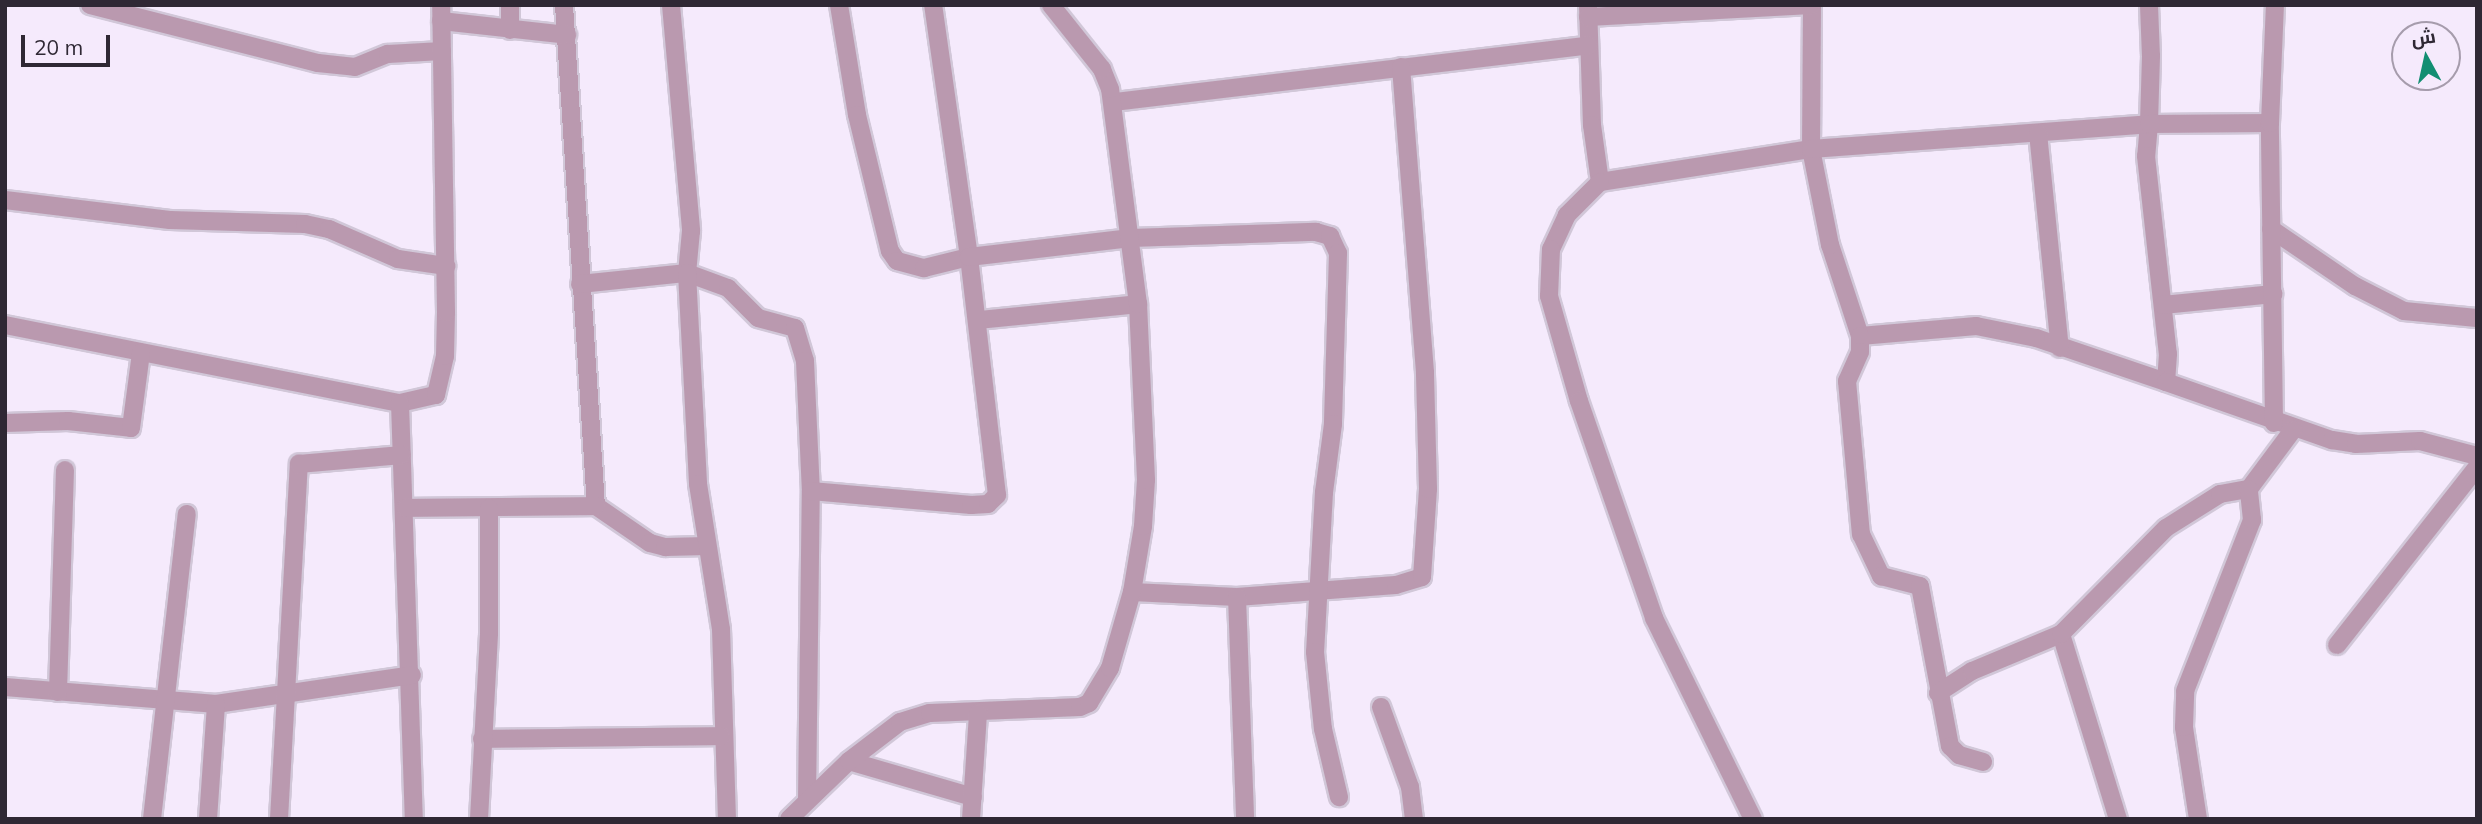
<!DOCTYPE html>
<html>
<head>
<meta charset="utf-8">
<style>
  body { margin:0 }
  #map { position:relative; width:2482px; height:824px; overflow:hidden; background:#f5eafc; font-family:Mulish,Cairo,sans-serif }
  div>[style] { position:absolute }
  .roads { filter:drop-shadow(2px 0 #d1c7d8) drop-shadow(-2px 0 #d1c7d8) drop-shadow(0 2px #d1c7d8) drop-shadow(0 -2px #d1c7d8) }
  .minor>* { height:18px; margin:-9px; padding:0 9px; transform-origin:9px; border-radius:9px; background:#ba99af }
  span { translate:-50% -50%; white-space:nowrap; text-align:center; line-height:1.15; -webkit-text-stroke:6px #f5eafc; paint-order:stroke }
  .frame { position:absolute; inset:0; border:7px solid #2f2834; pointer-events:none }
  .north { position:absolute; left:2391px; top:21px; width:70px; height:70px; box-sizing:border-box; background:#f5eafc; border:2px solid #a69cac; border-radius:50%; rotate:352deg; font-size:19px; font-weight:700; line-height:28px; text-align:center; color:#2f2834 }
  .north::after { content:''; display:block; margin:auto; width:24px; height:32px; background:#128e72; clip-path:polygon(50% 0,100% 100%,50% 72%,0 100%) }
  .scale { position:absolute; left:21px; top:35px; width:89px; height:32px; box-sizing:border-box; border:4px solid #2f2834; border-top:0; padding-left:9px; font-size:21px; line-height:24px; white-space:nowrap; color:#2f2834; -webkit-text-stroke:5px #f5eafc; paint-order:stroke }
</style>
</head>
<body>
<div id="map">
  <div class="roads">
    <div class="minor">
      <i style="left:90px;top:5px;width:235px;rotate:14.3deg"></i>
      <i style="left:318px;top:63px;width:37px;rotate:6deg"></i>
      <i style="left:355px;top:67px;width:35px;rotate:-22deg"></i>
      <i style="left:388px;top:54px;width:54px;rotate:-3.2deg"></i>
      <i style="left:510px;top:5px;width:25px;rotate:90deg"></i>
      <i style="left:564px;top:5px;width:502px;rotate:86.35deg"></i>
      <i style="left:596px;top:506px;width:65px;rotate:34.4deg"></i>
      <i style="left:650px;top:543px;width:16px;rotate:15deg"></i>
      <i style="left:665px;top:547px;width:42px;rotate:-1.4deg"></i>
      <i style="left:671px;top:5px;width:227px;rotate:84.9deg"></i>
      <i style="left:691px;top:231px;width:42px;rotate:95.4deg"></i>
      <i style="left:687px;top:273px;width:44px;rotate:20.1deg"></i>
      <i style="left:728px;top:288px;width:42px;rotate:45deg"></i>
      <i style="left:758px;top:318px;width:38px;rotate:15deg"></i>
      <i style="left:795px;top:328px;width:34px;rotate:73deg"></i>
      <i style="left:805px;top:361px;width:130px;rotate:87.4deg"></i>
      <i style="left:839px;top:5px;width:111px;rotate:80.7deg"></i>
      <i style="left:857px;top:115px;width:140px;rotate:76.4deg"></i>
      <i style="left:890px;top:251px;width:12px;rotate:55deg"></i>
      <i style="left:897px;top:261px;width:28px;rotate:15deg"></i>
      <i style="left:924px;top:268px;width:46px;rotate:-13.7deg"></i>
      <i style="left:969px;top:257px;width:255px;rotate:-98.1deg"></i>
      <i style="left:1588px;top:5px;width:120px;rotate:88.1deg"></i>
      <i style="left:1592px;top:125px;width:58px;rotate:82deg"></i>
      <i style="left:1600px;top:182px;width:214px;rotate:-8.9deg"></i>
      <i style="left:1811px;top:149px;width:144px;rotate:-89.6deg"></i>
      <i style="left:2149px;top:5px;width:51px;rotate:87.8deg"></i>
      <i style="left:2151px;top:56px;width:68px;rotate:91.7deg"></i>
      <i style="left:2149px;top:124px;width:32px;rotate:95deg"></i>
      <i style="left:2146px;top:156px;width:199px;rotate:83.7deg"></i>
      <i style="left:2168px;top:354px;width:28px;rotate:94deg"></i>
      <i style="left:2166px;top:382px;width:137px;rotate:-161.3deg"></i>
      <i style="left:2036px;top:338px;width:61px;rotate:-168.7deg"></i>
      <i style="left:1976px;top:326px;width:116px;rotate:175.1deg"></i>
      <i style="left:1860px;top:336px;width:96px;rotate:-108.2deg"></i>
      <i style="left:1830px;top:245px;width:98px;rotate:-101.2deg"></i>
      <i style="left:1811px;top:149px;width:339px;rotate:-4.2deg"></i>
      <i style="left:2149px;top:124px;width:121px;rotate:-0.5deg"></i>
      <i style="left:1588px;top:17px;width:224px;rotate:-3.1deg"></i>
      <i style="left:441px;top:21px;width:127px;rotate:6.3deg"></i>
      <i style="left:1114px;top:102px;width:478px;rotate:-6.8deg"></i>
      <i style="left:2038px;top:133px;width:216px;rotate:84.2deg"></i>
      <i style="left:1600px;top:182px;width:47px;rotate:135deg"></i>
      <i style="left:1567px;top:215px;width:38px;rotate:115deg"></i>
      <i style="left:1551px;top:249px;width:47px;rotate:92.4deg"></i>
      <i style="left:1549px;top:296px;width:109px;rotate:74.1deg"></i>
      <i style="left:1579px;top:401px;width:230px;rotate:70.9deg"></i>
      <i style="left:1654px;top:618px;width:224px;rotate:63.8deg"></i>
      <i style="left:5px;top:200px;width:166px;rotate:6.9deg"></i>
      <i style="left:170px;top:220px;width:135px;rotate:1.7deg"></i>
      <i style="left:305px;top:224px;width:25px;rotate:12deg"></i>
      <i style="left:329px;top:229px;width:75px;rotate:23.5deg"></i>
      <i style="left:398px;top:259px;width:49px;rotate:8.3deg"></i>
      <i style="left:2271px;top:229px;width:102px;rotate:34.2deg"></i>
      <i style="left:2355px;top:286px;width:55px;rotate:27deg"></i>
      <i style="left:2404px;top:311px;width:73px;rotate:5.5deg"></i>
      <i style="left:580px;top:284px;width:108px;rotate:-5.9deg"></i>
      <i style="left:687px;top:273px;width:211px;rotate:87deg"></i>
      <i style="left:698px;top:484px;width:147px;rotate:81deg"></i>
      <i style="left:721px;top:629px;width:190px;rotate:88.2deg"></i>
      <i style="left:2163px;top:305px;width:111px;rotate:-5.7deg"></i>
      <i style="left:979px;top:320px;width:160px;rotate:-5.7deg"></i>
      <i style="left:5px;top:325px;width:403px;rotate:11.2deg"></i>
      <i style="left:400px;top:403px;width:37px;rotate:-13deg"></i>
      <i style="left:436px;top:395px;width:40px;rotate:-77deg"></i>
      <i style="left:445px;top:356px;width:44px;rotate:-88.7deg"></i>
      <i style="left:446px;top:312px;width:307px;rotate:-90.9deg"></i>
      <i style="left:1860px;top:336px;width:16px;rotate:90deg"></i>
      <i style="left:1860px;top:352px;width:32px;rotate:114deg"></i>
      <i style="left:1847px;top:381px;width:154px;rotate:84.8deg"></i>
      <i style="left:1861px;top:534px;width:47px;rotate:64.5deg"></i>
      <i style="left:1881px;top:576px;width:40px;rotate:14.4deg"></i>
      <i style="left:1920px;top:586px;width:163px;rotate:79.4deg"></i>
      <i style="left:1950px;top:746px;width:13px;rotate:45deg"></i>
      <i style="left:1959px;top:755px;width:25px;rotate:16deg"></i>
      <i style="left:2166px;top:382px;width:176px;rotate:19.3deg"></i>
      <i style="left:2332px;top:440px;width:24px;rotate:9deg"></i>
      <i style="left:2356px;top:444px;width:64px;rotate:-2.7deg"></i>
      <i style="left:2420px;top:441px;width:59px;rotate:14.7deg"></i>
      <i style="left:400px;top:403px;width:416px;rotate:88.1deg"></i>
      <i style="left:5px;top:423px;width:63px;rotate:-1.8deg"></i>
      <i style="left:68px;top:421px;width:63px;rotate:6.3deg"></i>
      <i style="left:131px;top:428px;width:76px;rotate:-82.4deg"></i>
      <i style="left:2274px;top:423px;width:300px;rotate:-90.8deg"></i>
      <i style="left:2270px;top:123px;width:118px;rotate:-87.6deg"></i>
      <i style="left:406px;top:508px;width:190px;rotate:-0.6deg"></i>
      <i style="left:1132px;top:592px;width:105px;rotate:2.7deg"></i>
      <i style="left:1237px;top:597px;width:159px;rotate:-4.3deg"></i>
      <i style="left:1396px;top:585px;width:27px;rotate:-17deg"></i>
      <i style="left:1422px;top:577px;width:88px;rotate:-86.1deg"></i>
      <i style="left:1428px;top:489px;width:117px;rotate:-91.5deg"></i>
      <i style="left:1425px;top:372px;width:306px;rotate:-94.5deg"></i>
      <i style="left:1237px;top:597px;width:222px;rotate:87.9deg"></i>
      <i style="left:2061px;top:634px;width:194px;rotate:72.9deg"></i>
      <i style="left:2337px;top:645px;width:226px;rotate:-51.8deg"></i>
      <i style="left:5px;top:687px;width:212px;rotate:4.6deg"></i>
      <i style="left:216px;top:704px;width:198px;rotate:-8.4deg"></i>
      <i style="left:58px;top:692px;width:222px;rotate:-88.2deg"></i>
      <i style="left:1938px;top:693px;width:40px;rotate:-32.9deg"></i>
      <i style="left:1972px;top:671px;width:96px;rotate:-22.6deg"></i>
      <i style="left:2061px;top:634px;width:149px;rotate:-45.3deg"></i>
      <i style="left:2166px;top:528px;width:64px;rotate:-32.2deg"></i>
      <i style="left:2220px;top:494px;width:29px;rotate:-10deg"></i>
      <i style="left:2249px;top:489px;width:74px;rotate:-53.3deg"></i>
      <i style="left:1381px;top:707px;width:85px;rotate:70.1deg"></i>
      <i style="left:1410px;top:787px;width:32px;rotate:83deg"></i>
      <i style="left:482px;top:739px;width:239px;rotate:-0.7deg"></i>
      <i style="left:849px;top:761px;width:129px;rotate:16.2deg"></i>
      <i style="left:807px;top:801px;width:310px;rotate:-89.3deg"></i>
      <i style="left:811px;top:491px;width:161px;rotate:5deg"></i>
      <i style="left:971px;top:505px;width:17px;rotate:-3deg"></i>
      <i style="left:988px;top:504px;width:13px;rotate:-45deg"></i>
      <i style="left:997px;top:495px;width:240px;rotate:-96.7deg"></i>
      <i style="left:969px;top:257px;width:163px;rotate:-6.7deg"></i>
      <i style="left:1131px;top:238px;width:185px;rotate:-1.9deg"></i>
      <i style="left:1316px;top:232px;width:15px;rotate:16deg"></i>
      <i style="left:1330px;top:236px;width:19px;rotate:65deg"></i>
      <i style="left:1338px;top:253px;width:171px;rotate:91.7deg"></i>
      <i style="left:1333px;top:424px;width:69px;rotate:97.5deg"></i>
      <i style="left:1324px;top:492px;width:160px;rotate:93.2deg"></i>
      <i style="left:1315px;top:652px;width:77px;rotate:84.1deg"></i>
      <i style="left:1323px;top:729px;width:70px;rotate:76.8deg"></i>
      <i style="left:152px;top:819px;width:307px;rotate:-83.5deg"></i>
      <i style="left:208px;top:819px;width:115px;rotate:-86deg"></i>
      <i style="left:279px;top:819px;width:356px;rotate:-86.8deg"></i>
      <i style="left:299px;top:464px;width:103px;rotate:-5deg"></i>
      <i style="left:479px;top:819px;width:186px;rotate:-86.9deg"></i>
      <i style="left:489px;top:633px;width:125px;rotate:-90deg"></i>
      <i style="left:789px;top:819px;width:83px;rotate:-44deg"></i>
      <i style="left:849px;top:761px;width:64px;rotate:-37.4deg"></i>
      <i style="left:900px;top:722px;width:31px;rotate:-17deg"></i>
      <i style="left:930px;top:713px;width:150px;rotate:-2.3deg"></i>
      <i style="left:1080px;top:707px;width:10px;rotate:-24deg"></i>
      <i style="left:1089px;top:703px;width:41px;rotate:-59deg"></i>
      <i style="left:1110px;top:668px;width:79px;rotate:-73.9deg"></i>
      <i style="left:1132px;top:592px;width:67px;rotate:-80.5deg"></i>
      <i style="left:1143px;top:526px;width:46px;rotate:-86.3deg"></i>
      <i style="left:1146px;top:480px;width:176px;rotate:-92.6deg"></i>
      <i style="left:1138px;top:304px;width:217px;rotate:-97.4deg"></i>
      <i style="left:1110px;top:89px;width:22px;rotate:-112deg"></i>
      <i style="left:1102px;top:69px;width:82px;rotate:-128.6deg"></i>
      <i style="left:971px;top:819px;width:106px;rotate:-86.2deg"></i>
      <i style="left:2198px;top:819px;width:93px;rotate:-98.7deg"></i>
      <i style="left:2184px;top:727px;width:36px;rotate:-88deg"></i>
      <i style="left:2185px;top:691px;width:184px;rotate:-68.6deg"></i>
      <i style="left:2252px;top:520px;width:31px;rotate:-96deg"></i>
    </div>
  </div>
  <div class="frame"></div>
  <div class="north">ش</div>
  <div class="scale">20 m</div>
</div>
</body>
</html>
